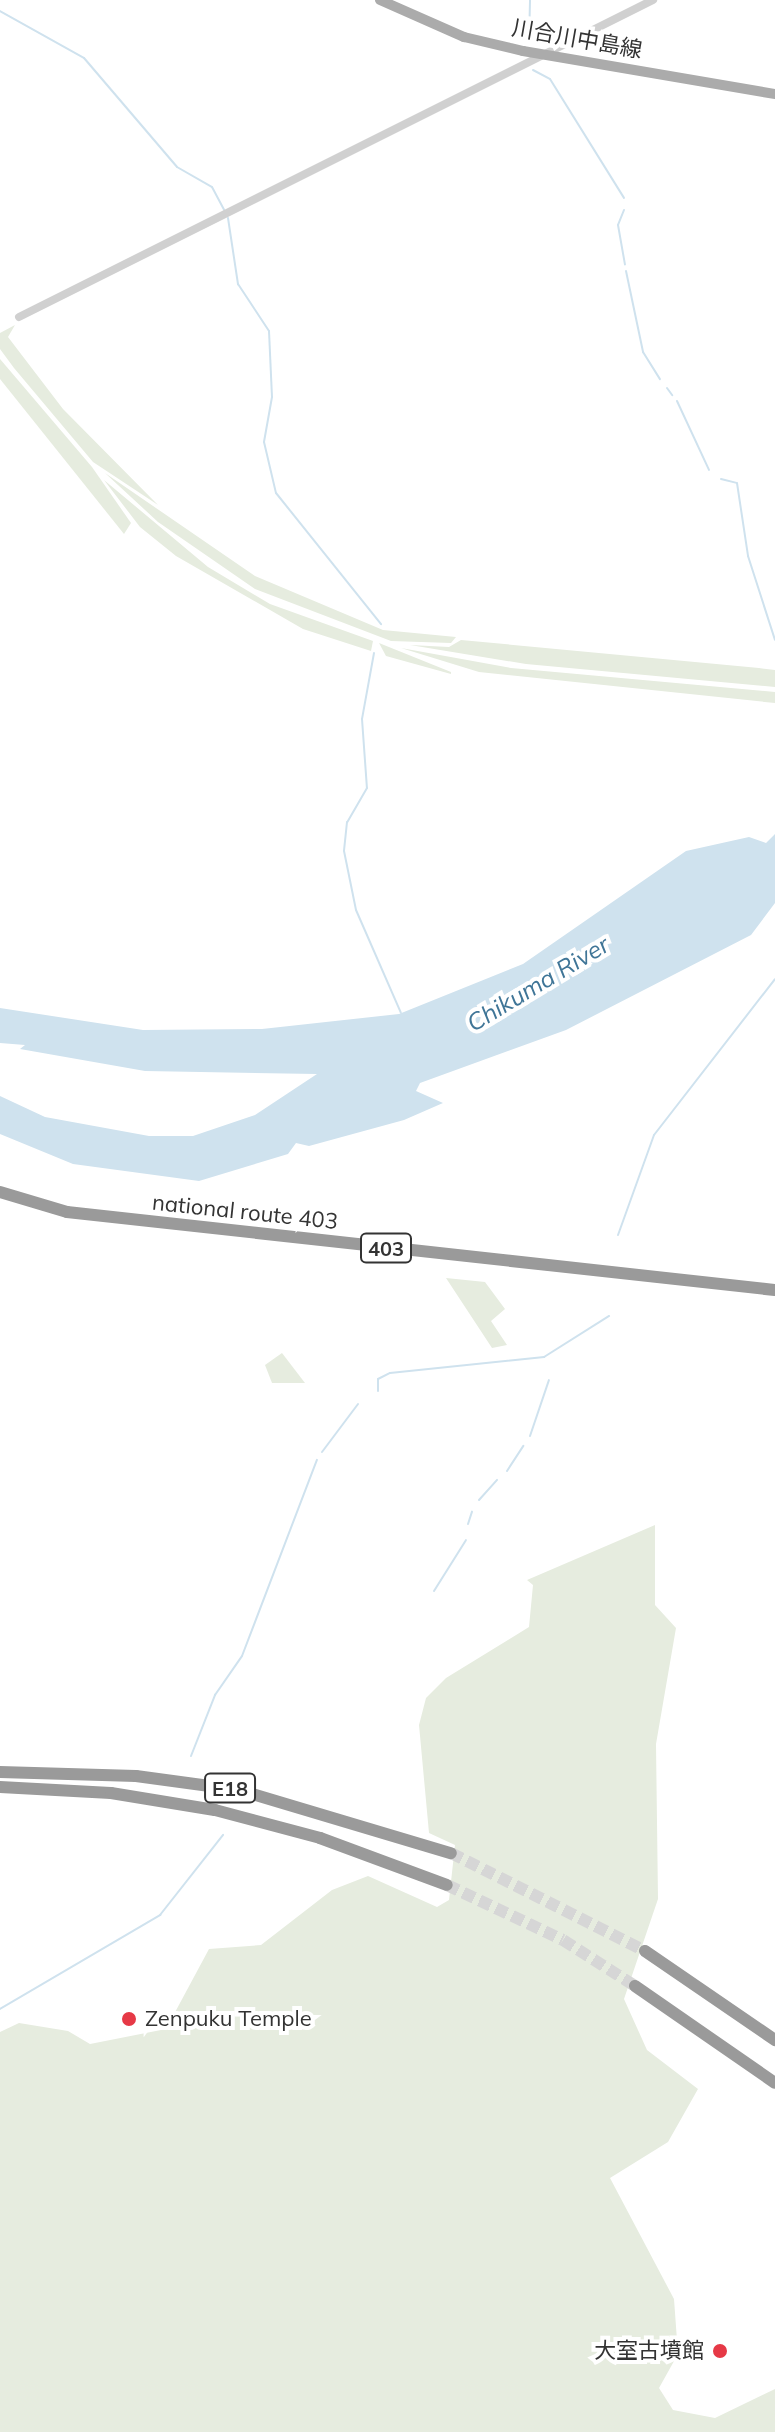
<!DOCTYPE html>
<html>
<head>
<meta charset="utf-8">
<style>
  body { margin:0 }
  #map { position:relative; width:775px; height:2432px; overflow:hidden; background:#fff; font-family:Mulish,"Noto Sans JP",sans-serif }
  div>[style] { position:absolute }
  .green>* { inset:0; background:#e6ecdf }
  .water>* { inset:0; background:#cfe2ee }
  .stream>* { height:2px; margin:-1px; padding:0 1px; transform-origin:1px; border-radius:1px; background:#cfe2ee }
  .highway-tunnel>* { height:12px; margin-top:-6px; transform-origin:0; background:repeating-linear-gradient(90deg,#d6d6d6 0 12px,transparent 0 18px) }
  .minor>* { height:8px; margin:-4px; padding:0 4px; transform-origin:4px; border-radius:4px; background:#d0d0d0 }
  .major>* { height:10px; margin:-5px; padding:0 5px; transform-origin:5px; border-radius:5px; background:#ababab }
  .highway>* { height:12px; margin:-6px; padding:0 6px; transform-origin:6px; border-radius:6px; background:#9a9a9a }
  .dots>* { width:22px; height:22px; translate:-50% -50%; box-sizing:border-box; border:4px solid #fff; border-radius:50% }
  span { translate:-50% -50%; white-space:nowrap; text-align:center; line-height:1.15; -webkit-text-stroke:8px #fff; paint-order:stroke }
  .shield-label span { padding:2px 6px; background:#fff; border:2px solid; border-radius:6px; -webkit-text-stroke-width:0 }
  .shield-label { font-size:20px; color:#333; font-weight:700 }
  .street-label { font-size:22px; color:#333 }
  .poi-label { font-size:22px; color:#333 }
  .left { translate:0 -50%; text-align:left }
  .right { translate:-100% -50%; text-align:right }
  .water-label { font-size:24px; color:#3f7597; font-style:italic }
</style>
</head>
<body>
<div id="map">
  <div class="green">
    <i style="clip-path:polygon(15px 325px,8px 337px,63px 409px,158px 505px,93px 462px,14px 368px,0 349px,0 333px)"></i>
    <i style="clip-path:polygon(0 359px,92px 467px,131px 523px,124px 534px,0 379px)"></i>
    <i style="clip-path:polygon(105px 473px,255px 576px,383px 630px,456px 637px,451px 643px,391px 641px,255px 589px,158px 522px)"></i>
    <i style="clip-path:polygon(104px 480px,208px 567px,270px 604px,373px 641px,371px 651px,303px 629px,176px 556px,140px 527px)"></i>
    <i style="clip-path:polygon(461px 640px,759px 668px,775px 670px,775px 687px,526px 664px,410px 645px,449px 647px)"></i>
    <i style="clip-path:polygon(379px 643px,451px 672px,451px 674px,386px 656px)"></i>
    <i style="clip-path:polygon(401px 648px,511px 668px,775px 692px,775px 703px,479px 672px)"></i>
    <i style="clip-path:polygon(446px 1278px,485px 1282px,505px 1309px,491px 1321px,507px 1345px,492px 1348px)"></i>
    <i style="clip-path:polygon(282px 1353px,305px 1383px,272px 1383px,265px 1365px)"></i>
    <i style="clip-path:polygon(655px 1525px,655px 1605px,676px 1628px,656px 1744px,658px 1899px,624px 1999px,647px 2050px,698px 2089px,668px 2142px,610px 2178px,674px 2299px,678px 2354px,659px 2388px,673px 2410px,715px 2418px,775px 2389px,775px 2432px,0 2432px,0 2032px,19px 2023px,68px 2031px,90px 2044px,166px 2029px,209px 1949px,261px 1945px,332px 1890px,368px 1876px,437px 1907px,449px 1900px,455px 1845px,429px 1833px,419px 1725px,426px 1698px,446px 1678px,529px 1627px,533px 1585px,527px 1580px)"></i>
  </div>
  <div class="water">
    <i style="clip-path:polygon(775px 834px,775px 903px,751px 935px,566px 1030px,420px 1083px,416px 1091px,443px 1103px,404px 1120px,309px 1146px,296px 1143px,288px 1154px,199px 1181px,73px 1164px,0 1134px,0 1096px,45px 1117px,149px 1136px,193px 1136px,255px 1115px,317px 1074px,145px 1071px,20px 1049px,25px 1045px,0 1043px,0 1008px,143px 1030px,262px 1029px,399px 1014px,523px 964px,686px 851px,749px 837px,766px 843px)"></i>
  </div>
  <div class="stream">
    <i style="left:0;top:11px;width:96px;rotate:29.2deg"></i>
    <i style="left:84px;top:58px;width:143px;rotate:49.5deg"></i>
    <i style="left:177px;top:167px;width:40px;rotate:29.7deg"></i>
    <i style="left:212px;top:187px;width:26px;rotate:62deg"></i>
    <i style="left:529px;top:42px;width:42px;rotate:-88.6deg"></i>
    <i style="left:533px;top:70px;width:19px;rotate:28deg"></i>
    <i style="left:550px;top:79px;width:140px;rotate:58.1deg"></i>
    <i style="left:624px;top:210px;width:16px;rotate:112deg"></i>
    <i style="left:618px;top:225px;width:40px;rotate:80deg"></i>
    <i style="left:228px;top:218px;width:67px;rotate:81.4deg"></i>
    <i style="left:238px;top:284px;width:56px;rotate:56.6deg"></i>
    <i style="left:269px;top:331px;width:66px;rotate:87.4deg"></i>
    <i style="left:272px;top:397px;width:46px;rotate:100.1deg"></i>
    <i style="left:264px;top:442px;width:52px;rotate:76.8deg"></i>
    <i style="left:276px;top:493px;width:168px;rotate:51.3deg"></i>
    <i style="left:626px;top:271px;width:83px;rotate:78.1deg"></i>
    <i style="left:643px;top:352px;width:32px;rotate:58deg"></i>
    <i style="left:667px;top:388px;width:9px;rotate:54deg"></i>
    <i style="left:677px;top:401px;width:76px;rotate:65.1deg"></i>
    <i style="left:721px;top:479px;width:16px;rotate:14deg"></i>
    <i style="left:737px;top:483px;width:74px;rotate:81.4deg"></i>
    <i style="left:748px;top:556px;width:88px;rotate:72.2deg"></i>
    <i style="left:374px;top:653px;width:67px;rotate:100.3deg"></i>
    <i style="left:362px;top:719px;width:69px;rotate:85.9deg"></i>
    <i style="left:367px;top:788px;width:39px;rotate:120deg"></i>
    <i style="left:347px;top:822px;width:29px;rotate:96deg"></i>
    <i style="left:344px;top:851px;width:60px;rotate:78.5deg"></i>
    <i style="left:356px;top:910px;width:112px;rotate:66.4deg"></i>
    <i style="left:618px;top:1235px;width:106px;rotate:-70.2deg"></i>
    <i style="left:654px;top:1135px;width:197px;rotate:-52.2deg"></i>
    <i style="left:378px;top:1391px;width:12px;rotate:-90deg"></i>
    <i style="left:378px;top:1379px;width:13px;rotate:-27deg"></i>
    <i style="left:390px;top:1373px;width:155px;rotate:-5.9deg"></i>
    <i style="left:544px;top:1357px;width:77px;rotate:-32.2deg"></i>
    <i style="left:530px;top:1436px;width:59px;rotate:-71.3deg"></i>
    <i style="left:322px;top:1452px;width:60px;rotate:-53.1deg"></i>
    <i style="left:507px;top:1471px;width:30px;rotate:-57deg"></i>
    <i style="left:479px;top:1500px;width:27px;rotate:-48deg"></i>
    <i style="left:468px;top:1524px;width:13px;rotate:-72deg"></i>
    <i style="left:434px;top:1591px;width:60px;rotate:-57.9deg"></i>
    <i style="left:191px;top:1756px;width:66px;rotate:-68.5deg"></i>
    <i style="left:215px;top:1695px;width:47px;rotate:-55.3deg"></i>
    <i style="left:242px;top:1656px;width:210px;rotate:-69.1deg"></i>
    <i style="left:0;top:2009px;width:186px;rotate:-30.4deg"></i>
    <i style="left:160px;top:1915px;width:102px;rotate:-51.8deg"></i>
  </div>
  <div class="highway-tunnel">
    <i style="left:451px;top:1853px;width:217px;rotate:26.8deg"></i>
    <i style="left:447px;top:1885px;width:128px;rotate:25.4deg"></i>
    <i style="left:563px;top:1940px;width:85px;rotate:32.6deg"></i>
  </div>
  <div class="minor">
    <i style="left:19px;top:317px;width:709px;rotate:-26.57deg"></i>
  </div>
  <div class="major">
    <i style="left:380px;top:0;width:92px;rotate:23.8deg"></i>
    <i style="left:464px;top:37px;width:61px;rotate:13.3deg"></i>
    <i style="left:523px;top:51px;width:256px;rotate:9.7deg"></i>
  </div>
  <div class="highway">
    <i style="left:0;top:1192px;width:70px;rotate:16.6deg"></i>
    <i style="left:67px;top:1212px;width:712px;rotate:6.29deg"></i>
    <i style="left:0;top:1772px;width:136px;rotate:1.7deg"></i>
    <i style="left:136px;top:1776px;width:104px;rotate:7.7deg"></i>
    <i style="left:239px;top:1790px;width:221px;rotate:16.6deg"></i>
    <i style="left:0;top:1787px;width:111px;rotate:3.1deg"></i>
    <i style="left:111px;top:1793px;width:105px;rotate:9.3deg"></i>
    <i style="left:215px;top:1810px;width:109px;rotate:14.9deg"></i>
    <i style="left:320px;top:1838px;width:135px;rotate:20.3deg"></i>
    <i style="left:645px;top:1951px;width:158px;rotate:34.4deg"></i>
    <i style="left:635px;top:1986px;width:170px;rotate:34.7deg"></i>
  </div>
  <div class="dots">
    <i style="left:129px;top:2019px;background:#e63946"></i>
    <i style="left:720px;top:2351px;background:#e63946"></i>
  </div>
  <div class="shield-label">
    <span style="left:386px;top:1248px">403</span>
    <span style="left:230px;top:1788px">E18</span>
  </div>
  <div class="street-label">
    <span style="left:577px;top:39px;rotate:10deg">川合川中島線</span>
    <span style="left:245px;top:1212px;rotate:6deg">national route 403</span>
  </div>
  <div class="poi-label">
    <span class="left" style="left:145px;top:2019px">Zenpuku Temple</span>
    <span class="right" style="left:704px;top:2351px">大室古墳館</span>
  </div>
  <div class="water-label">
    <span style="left:538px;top:984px;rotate:-31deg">Chikuma River</span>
  </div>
</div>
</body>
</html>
